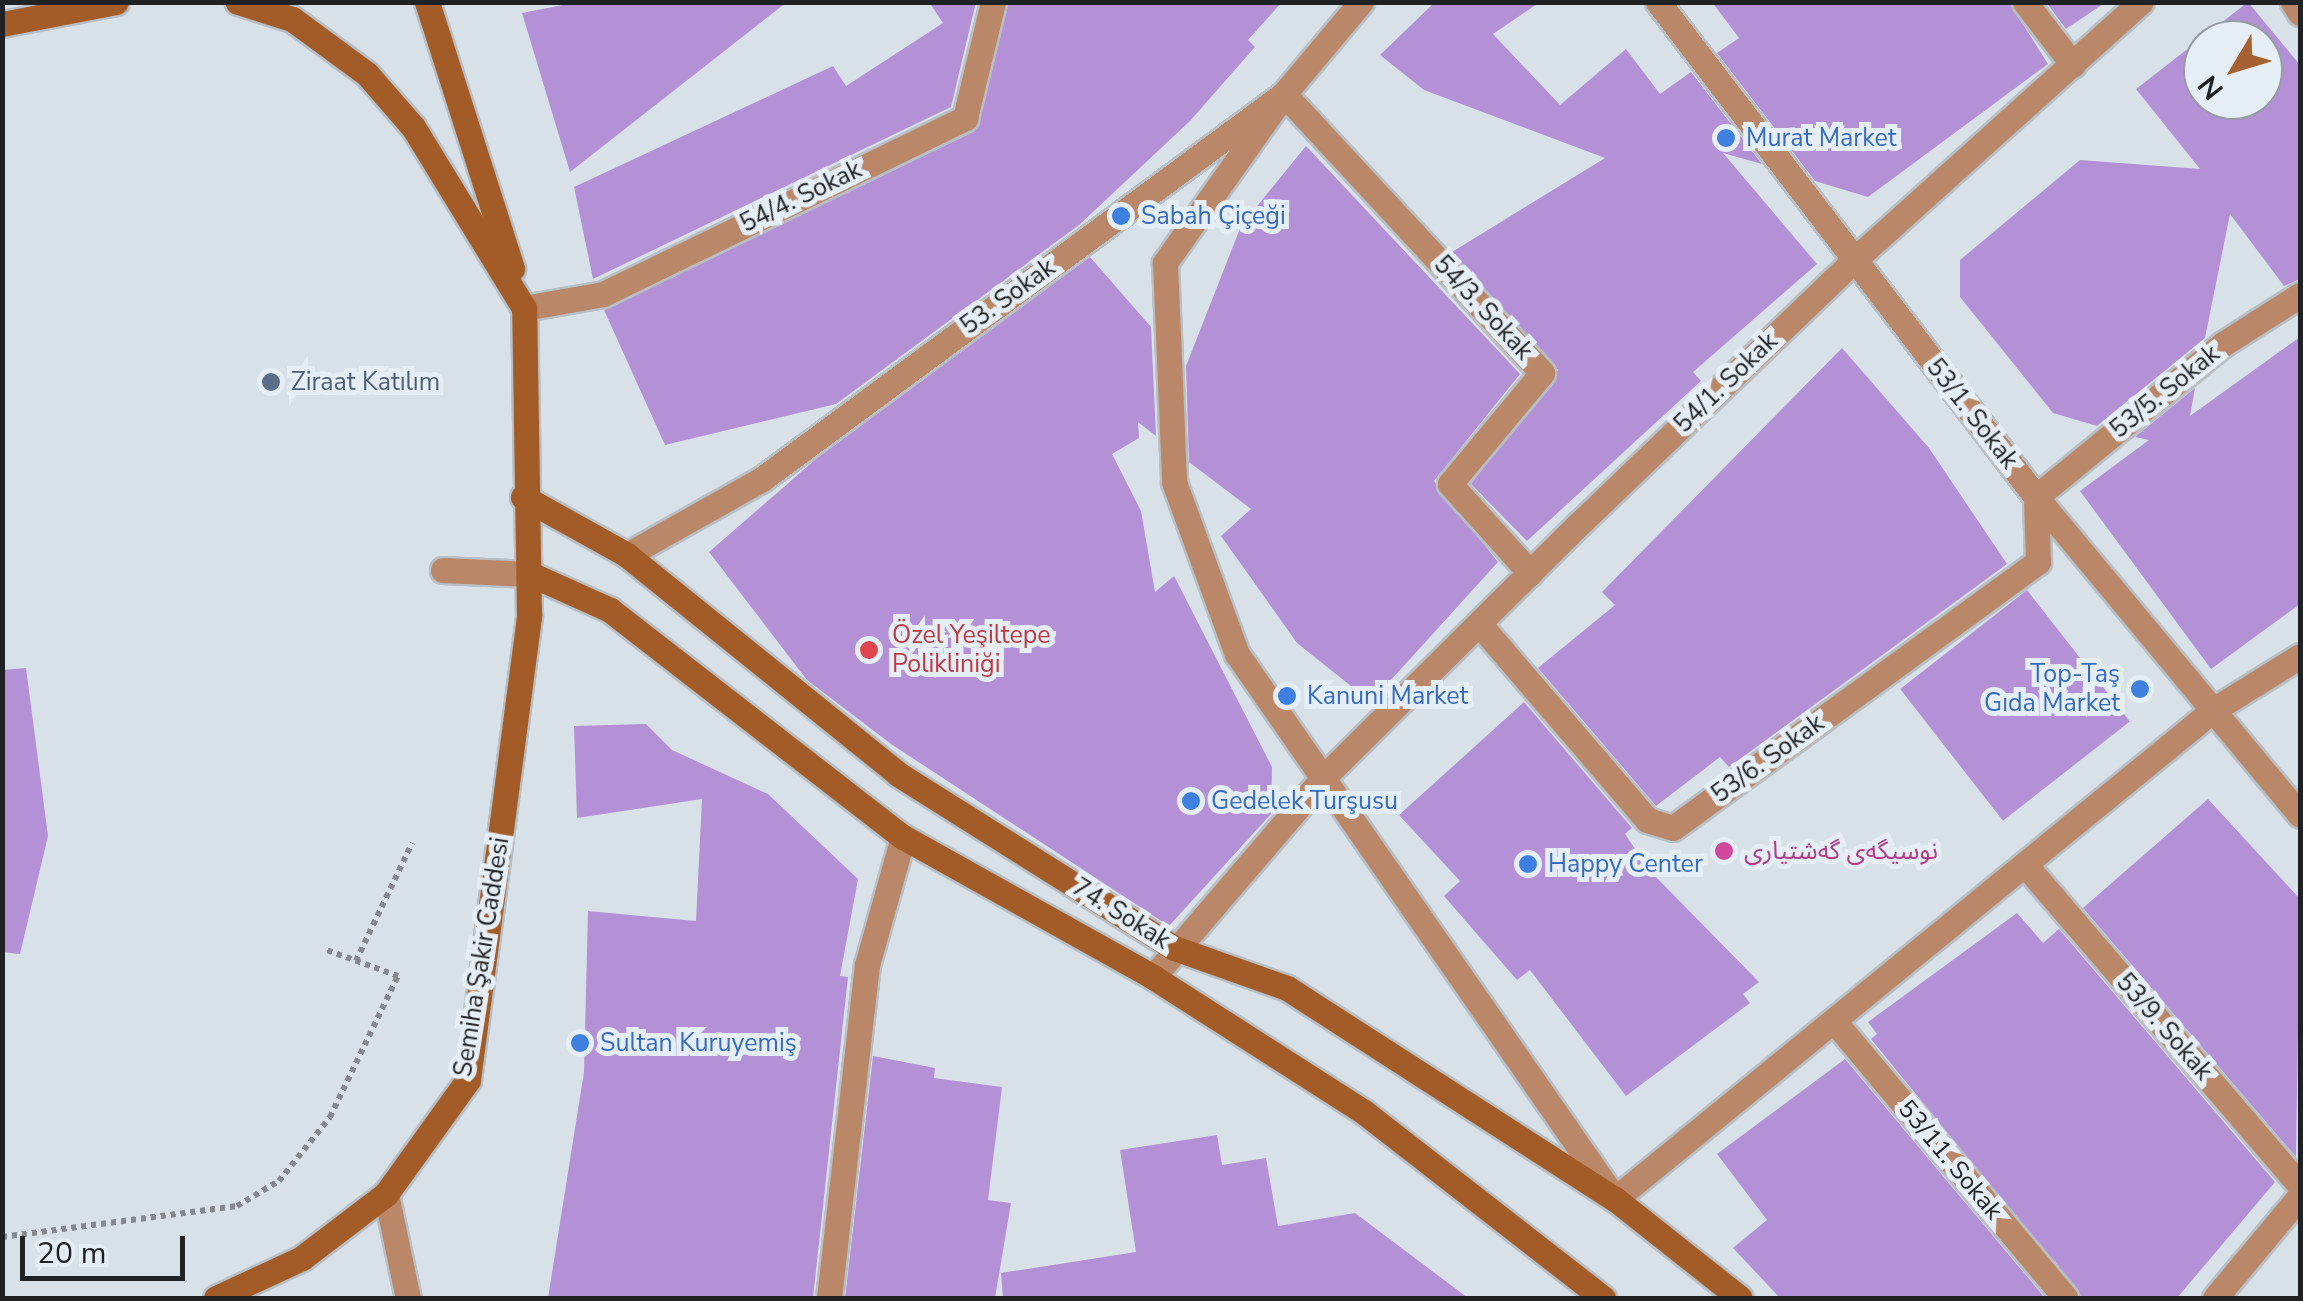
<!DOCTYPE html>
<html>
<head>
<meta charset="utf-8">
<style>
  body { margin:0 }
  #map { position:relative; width:2303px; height:1301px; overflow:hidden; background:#d9e1e8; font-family:"Nunito Sans","Noto Sans Arabic",sans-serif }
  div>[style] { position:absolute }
  .building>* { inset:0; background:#b490d7; transform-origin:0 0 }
  .path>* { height:6px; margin-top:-3px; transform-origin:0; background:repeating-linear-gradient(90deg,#83898e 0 5px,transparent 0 10px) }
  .roads { filter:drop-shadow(2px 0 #b8bfc5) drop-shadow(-2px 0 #b8bfc5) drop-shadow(0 2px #b8bfc5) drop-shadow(0 -2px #b8bfc5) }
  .street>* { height:25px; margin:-12.5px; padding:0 12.5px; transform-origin:12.5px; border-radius:12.5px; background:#ba8869 }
  .secondary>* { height:25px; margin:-12.5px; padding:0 12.5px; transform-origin:12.5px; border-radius:12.5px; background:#a35c27 }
  .dots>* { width:28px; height:28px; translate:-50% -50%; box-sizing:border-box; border:5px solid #e6eef5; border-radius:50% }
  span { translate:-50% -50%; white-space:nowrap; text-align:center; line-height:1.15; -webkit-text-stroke:10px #e6eef5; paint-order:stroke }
  .shop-label { font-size:25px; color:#366cbe }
  .left { translate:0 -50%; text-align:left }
  .right { translate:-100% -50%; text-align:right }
  .street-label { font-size:25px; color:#1f2225 }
  .service-label { font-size:25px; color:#4e5e75 }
  .health-label { font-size:25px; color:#be3a42 }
  .hotel-label { font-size:25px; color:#b23c85 }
  .frame { position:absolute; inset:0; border:5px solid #1f2225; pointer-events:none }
  .north { position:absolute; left:2183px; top:20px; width:100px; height:100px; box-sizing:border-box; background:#e6eef5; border:2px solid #969ca2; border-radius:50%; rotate:232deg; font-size:28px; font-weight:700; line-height:40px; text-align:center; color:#1f2225 }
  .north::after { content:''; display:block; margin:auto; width:35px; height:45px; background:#a56132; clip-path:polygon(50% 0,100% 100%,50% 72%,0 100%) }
  .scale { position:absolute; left:20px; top:1236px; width:165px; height:45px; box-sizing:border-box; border:5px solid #1f2225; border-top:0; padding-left:12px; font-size:30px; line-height:35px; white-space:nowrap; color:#1f2225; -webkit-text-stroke:8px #e6eef5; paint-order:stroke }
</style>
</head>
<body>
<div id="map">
  <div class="building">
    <i style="clip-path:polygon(578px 2px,787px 2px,570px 172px,522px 13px)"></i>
    <i style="clip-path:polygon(929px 2px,976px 2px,951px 107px,593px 279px,574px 187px,833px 66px,846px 86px,943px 23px)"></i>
    <i style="clip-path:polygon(1009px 2px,1282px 2px,1248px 40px,1255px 47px,1190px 121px,1079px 225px,836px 404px,665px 445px,604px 310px,973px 132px)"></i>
    <i style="clip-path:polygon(1435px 2px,1540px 2px,1493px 34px,1560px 105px,1626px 49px,1660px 94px,1691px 72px,1762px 164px,1723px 153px,1817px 264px,1693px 372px,1701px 381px,1527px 541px,1471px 484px,1558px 370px,1452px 252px,1605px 158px,1424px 90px,1380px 55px)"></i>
    <i style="clip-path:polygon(1712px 2px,2009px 2px,2048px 64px,1868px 197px,1815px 181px,1717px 53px,1739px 38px)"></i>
    <i style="clip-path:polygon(2046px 2px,2106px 2px,2066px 29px)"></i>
    <i style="clip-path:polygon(evenodd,2248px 2px,2300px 65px,2300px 279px,2284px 286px,2230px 214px,2205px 338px,2097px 426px,2053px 413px,1960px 297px,1960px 260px,2080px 160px,2200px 169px,2136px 89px,2248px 2px,2203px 40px,2263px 40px,2263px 100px,2203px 100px,2203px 40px)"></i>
    <i style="clip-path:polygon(1306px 146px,1520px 374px,1434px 481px,1498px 562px,1371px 702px,1297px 643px,1221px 536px,1251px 509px,1189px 462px,1186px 366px,1241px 226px)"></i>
    <i style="clip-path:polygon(1090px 257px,1151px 327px,1156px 436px,1138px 422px,1139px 438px,1112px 454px,1141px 511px,1155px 592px,1174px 576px,1272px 767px,1271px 814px,1169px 926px,891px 744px,807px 680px,709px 552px,816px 459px)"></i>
    <i style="clip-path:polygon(2300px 337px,2300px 604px,2211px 669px,2080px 491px,2149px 440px,2135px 437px,2195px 388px,2190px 416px)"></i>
    <i style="clip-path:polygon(1842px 348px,1929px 448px,2007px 564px,1729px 767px,1720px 757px,1656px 806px,1538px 668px,1615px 605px,1602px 592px)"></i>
    <i style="left:2027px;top:590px;width:167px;height:161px;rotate:52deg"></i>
    <i style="clip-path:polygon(26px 668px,48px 836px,20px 954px,2px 952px,2px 670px)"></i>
    <i style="clip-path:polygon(1524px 702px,1632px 828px,1625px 834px,1650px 871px,1759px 982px,1743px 994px,1750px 1003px,1626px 1096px,1530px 970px,1517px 980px,1444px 896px,1460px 881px,1399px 815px)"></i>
    <i style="clip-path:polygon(646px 724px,672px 750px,768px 794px,858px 879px,840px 976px,848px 977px,813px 1298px,548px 1298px,584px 1072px,588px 911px,696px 921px,702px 799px,577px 818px,574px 726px)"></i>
    <i style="clip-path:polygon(2208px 799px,2300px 899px,2296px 1157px,2083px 908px)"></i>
    <i style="clip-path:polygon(2017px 913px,2043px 943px,2059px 929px,2275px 1182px,2177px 1298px,2082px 1298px,1871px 1039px,1877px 1034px,1868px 1022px)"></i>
    <i style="clip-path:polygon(873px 1056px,935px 1068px,934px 1078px,1002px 1087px,988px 1200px,1011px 1203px,995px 1298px,845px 1298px)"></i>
    <i style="clip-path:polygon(1845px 1059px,2045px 1298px,1780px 1298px,1733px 1248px,1767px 1220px,1717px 1154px)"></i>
    <i style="clip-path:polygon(1217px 1135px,1222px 1165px,1266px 1158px,1278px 1226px,1355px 1213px,1468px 1298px,1003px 1298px,1001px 1273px,1136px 1252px,1120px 1150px)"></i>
  </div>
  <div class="path">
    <i style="left:356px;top:961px;width:131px;rotate:-64.6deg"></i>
    <i style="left:2px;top:1237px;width:237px;rotate:-7.5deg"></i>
    <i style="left:237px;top:1206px;width:49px;rotate:-30.8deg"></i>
    <i style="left:279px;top:1181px;width:82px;rotate:-51.4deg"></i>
    <i style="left:330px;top:1117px;width:157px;rotate:-64.3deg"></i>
    <i style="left:398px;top:976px;width:79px;rotate:-160deg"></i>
  </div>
  <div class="roads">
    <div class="street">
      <i style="left:1658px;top:2px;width:623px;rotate:52.63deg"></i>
      <i style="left:2036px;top:497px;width:413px;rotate:50.3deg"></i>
      <i style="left:2025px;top:2px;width:79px;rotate:52.7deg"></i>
      <i style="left:2293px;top:2px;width:13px;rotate:58deg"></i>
      <i style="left:1284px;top:94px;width:207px;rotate:125.2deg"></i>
      <i style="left:1165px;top:263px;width:219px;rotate:87.6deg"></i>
      <i style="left:1174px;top:482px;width:183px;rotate:69.9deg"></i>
      <i style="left:1237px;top:654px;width:663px;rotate:55.26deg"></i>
      <i style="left:1615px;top:1199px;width:772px;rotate:-39.27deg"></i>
      <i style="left:2213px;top:710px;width:102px;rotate:-31.8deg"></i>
      <i style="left:1284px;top:94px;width:380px;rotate:47.2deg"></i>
      <i style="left:1542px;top:373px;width:144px;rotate:129.7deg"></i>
      <i style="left:1450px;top:484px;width:120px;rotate:48deg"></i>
      <i style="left:524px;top:308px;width:80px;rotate:-10deg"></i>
      <i style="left:603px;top:294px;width:403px;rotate:-25.9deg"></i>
      <i style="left:965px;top:118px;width:119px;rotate:-76.4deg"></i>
      <i style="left:627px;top:555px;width:155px;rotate:-29.4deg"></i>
      <i style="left:762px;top:479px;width:649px;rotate:-36.41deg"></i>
      <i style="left:1284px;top:94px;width:120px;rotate:-50.1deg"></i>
      <i style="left:443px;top:570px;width:87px;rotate:2.6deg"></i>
      <i style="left:1481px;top:626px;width:255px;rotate:49.4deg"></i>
      <i style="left:1647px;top:820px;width:27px;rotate:17deg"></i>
      <i style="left:1673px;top:828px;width:452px;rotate:-36.1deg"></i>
      <i style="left:2038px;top:562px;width:65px;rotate:-91.8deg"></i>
      <i style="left:2036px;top:497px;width:242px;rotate:-39.3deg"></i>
      <i style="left:2223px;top:344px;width:91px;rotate:-32.5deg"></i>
      <i style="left:2027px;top:867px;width:420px;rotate:49.4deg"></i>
      <i style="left:1153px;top:977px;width:263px;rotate:-49.5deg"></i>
      <i style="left:1324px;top:777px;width:361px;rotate:-44.8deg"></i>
      <i style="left:1580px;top:523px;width:378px;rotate:-43.8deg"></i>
      <i style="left:1853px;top:261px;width:387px;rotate:-42deg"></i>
      <i style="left:1834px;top:1021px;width:361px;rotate:50.1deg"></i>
      <i style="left:386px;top:1194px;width:106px;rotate:78.1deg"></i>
      <i style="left:829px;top:1298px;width:335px;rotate:-83.5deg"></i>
      <i style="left:867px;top:965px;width:133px;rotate:-74.3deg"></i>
      <i style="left:2215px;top:1298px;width:133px;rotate:-50.2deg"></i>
    </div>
    <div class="secondary">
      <i style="left:427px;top:2px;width:280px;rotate:72.3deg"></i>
      <i style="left:2px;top:24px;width:116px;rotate:-10.9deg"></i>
      <i style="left:523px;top:497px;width:119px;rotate:29.1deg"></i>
      <i style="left:627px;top:555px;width:348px;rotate:38.9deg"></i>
      <i style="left:898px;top:774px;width:326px;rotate:32.2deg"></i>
      <i style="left:1174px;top:948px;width:120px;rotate:19.5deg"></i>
      <i style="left:1287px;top:988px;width:390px;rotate:32.8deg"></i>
      <i style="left:1615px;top:1199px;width:159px;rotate:38.4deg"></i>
      <i style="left:530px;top:574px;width:88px;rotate:24.2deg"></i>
      <i style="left:610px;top:610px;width:371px;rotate:37.8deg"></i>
      <i style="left:903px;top:837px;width:287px;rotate:29.2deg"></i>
      <i style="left:1153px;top:977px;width:250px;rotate:32.6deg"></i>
      <i style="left:1364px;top:1112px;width:303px;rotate:37.9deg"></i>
      <i style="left:216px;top:1298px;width:95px;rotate:-24.9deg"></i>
      <i style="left:302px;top:1258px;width:106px;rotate:-37.3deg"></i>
      <i style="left:386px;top:1194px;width:140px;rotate:-54.3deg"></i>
      <i style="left:468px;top:1080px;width:469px;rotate:-82.5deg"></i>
      <i style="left:529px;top:615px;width:307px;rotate:-90.9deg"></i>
      <i style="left:524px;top:308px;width:212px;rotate:-121.5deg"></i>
      <i style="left:413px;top:127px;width:70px;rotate:-131deg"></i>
      <i style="left:367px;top:74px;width:93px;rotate:-143.7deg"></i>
      <i style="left:292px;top:19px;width:57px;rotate:-162.5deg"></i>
    </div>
  </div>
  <div class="dots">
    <i style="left:1726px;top:138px;background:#3f7fe0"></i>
    <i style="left:1121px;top:216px;background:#3f7fe0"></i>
    <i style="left:271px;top:382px;background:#5c6f8a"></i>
    <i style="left:869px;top:650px;background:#e0444e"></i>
    <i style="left:2140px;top:689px;background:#3f7fe0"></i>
    <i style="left:1287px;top:696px;background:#3f7fe0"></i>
    <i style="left:1191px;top:801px;background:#3f7fe0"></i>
    <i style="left:1724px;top:851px;background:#d1479c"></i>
    <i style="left:1528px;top:864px;background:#3f7fe0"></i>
    <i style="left:580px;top:1043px;background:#3f7fe0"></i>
  </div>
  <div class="shop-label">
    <span class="left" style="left:1746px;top:138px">Murat Market</span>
    <span class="left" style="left:1141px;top:216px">Sabah Çiçeği</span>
    <span class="right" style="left:2120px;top:689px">Top-Taş<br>Gıda Market</span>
    <span class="left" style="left:1307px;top:696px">Kanuni Market</span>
    <span class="left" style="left:1211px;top:801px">Gedelek Turşusu</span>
    <span class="left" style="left:1548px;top:864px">Happy Center</span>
    <span class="left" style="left:600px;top:1043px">Sultan Kuruyemiş</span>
  </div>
  <div class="street-label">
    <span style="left:801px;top:197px;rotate:-26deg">54/4. Sokak</span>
    <span style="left:1008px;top:297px;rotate:-36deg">53. Sokak</span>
    <span style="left:1483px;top:308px;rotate:47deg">54/3. Sokak</span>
    <span style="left:1726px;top:383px;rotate:-44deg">54/1. Sokak</span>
    <span style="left:2165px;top:392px;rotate:-39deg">53/5. Sokak</span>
    <span style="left:1972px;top:414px;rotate:52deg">53/1. Sokak</span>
    <span style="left:1768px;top:759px;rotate:-36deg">53/6. Sokak</span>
    <span style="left:1121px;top:914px;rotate:32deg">74. Sokak</span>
    <span style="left:482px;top:957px;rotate:-81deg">Semiha Şakir Caddesi</span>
    <span style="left:2164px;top:1027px;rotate:49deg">53/9. Sokak</span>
    <span style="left:1950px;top:1160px;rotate:50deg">53/11. Sokak</span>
  </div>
  <div class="service-label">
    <span class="left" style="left:291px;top:382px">Ziraat Katılım</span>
  </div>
  <div class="health-label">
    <span class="left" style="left:892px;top:650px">Özel Yeşiltepe<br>Polikliniği</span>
  </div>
  <div class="hotel-label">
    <span class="left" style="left:1744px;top:851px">نوسیگەی گەشتیاری</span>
  </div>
  <div class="frame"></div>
  <div class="north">N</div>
  <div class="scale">20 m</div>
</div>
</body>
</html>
